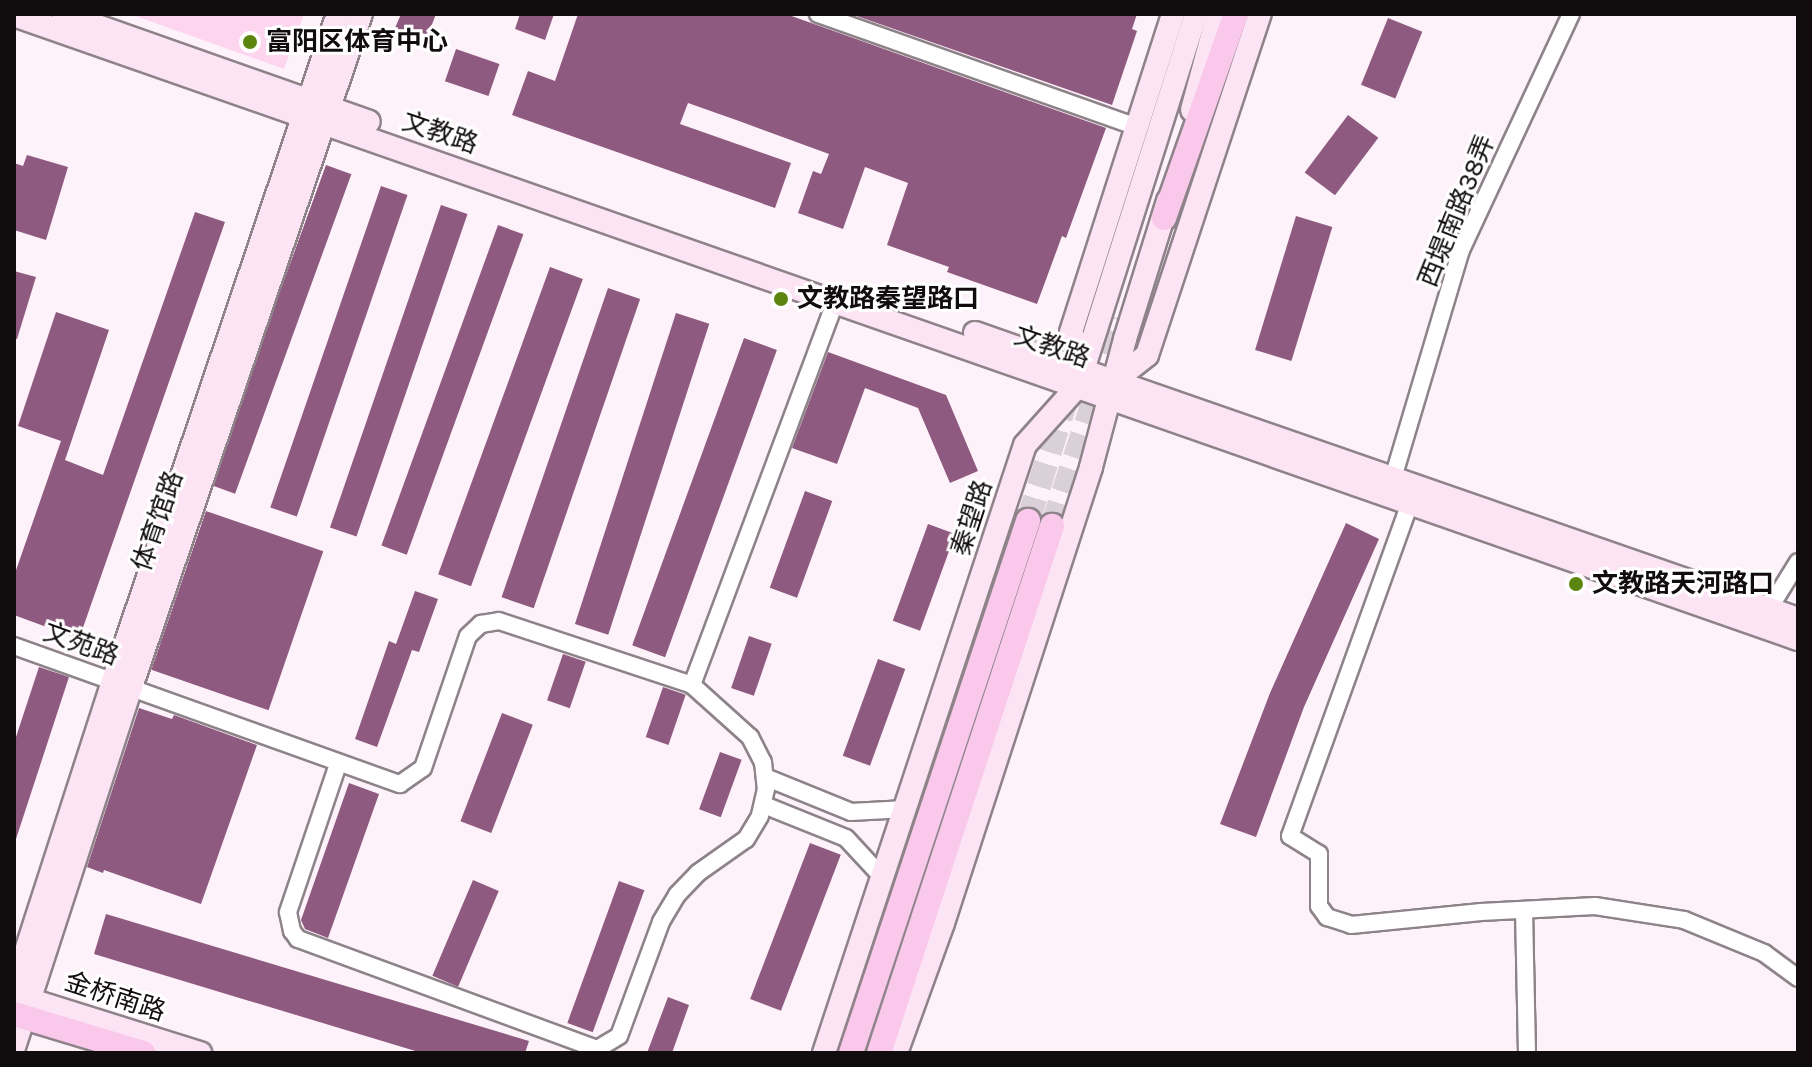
<!DOCTYPE html>
<html>
<head>
<meta charset="utf-8">
<style>
  body { margin:0 }
  #map { position:relative; width:1812px; height:1067px; overflow:hidden; background:#fef2fa; font-family:Karla,"Noto Sans SC",sans-serif }
  div>[style] { position:absolute }
  .green>* { inset:0; background:#fed5ef }
  .building>* { inset:0; background:#8f5a7f; transform-origin:0 0 }
  .primary-tunnel>* { height:24px; margin-top:-12px; transform-origin:0; background:repeating-linear-gradient(90deg,#dad0d7 0 24px,transparent 0 36px) }
  .roads { filter:drop-shadow(2px 0 #8d8389) drop-shadow(-2px 0 #8d8389) drop-shadow(0 2px #8d8389) drop-shadow(0 -2px #8d8389) }
  .street>* { height:16px; margin:-8px; padding:0 8px; transform-origin:8px; border-radius:8px; background:#fff }
  .secondary>* { height:22px; margin:-11px; padding:0 11px; transform-origin:11px; border-radius:11px; background:#fce4f4 }
  .primary>* { height:24px; margin:-12px; padding:0 12px; transform-origin:12px; border-radius:12px; background:#f9c8ea }
  .dots>* { width:22px; height:22px; translate:-50% -50%; box-sizing:border-box; border:4px solid #fff; border-radius:50% }
  span { translate:-50% -50%; white-space:nowrap; text-align:center; line-height:1.15; -webkit-text-stroke:6px #fff; paint-order:stroke }
  .poi-label { font-size:26px; color:#110d0f; font-weight:700 }
  .left { translate:0 -50%; text-align:left }
  .street-label { font-size:26px; color:#110d0f }
  .frame { position:absolute; inset:0; border:16px solid #110d0f; pointer-events:none }
</style>
</head>
<body>
<div id="map">
  <div class="green">
    <i style="clip-path:polygon(130px 14px,304px 14px,284px 69px)"></i>
  </div>
  <div class="building">
    <i style="clip-path:polygon(401px 14px,436px 14px,426px 40px,395px 28px)"></i>
    <i style="clip-path:polygon(520px 14px,554px 14px,545px 40px,515px 29px)"></i>
    <i style="clip-path:polygon(578px 14px,786px 14px,1106px 128px,1066px 238px,1062px 236px,1037px 304px,947px 272px,949px 267px,887px 245px,908px 183px,865px 167px,843px 229px,798px 213px,813px 171px,821px 174px,829px 154px,739px 121px,688px 103px,680px 124px,791px 163px,775px 208px,512px 115px,528px 71px,555px 81px)"></i>
    <i style="clip-path:polygon(851px 14px,1137px 14px,1132px 29px,1137px 31px,1112px 105px)"></i>
    <i style="left:1388px;top:18px;width:37px;height:72px;rotate:22deg"></i>
    <i style="left:456px;top:49px;width:46px;height:34px;rotate:19deg"></i>
    <i style="left:1348px;top:115px;width:38px;height:72px;rotate:37deg"></i>
    <i style="clip-path:polygon(27px 155px,68px 167px,46px 240px,14px 230px,14px 163px,23px 166px)"></i>
    <i style="left:326px;top:165px;width:27px;height:340px;rotate:20deg"></i>
    <i style="left:381px;top:186px;width:28px;height:340px;rotate:19deg"></i>
    <i style="left:441px;top:205px;width:28px;height:341px;rotate:19deg"></i>
    <i style="clip-path:polygon(195px 212px,225px 222px,79px 639px,14px 615px,14px 576px,61px 441px,18px 426px,56px 312px,109px 330px,65px 460px,103px 475px)"></i>
    <i style="left:1296px;top:216px;width:38px;height:140px;rotate:17deg"></i>
    <i style="left:498px;top:225px;width:27px;height:341px;rotate:20deg"></i>
    <i style="left:550px;top:267px;width:35px;height:327px;rotate:20deg"></i>
    <i style="clip-path:polygon(14px 271px,36px 277px,17px 339px,14px 339px)"></i>
    <i style="left:608px;top:288px;width:34px;height:327px;rotate:19deg"></i>
    <i style="left:676px;top:313px;width:35px;height:327px;rotate:18deg"></i>
    <i style="left:744px;top:338px;width:35px;height:327px;rotate:20deg"></i>
    <i style="clip-path:polygon(828px 352px,946px 395px,978px 471px,950px 483px,918px 408px,865px 388px,837px 464px,792px 448px)"></i>
    <i style="left:805px;top:491px;width:29px;height:103px;rotate:20deg"></i>
    <i style="left:206px;top:511px;width:124px;height:168px;rotate:19deg"></i>
    <i style="clip-path:polygon(1346px 523px,1379px 539px,1304px 707px,1256px 837px,1220px 824px,1270px 693px)"></i>
    <i style="left:928px;top:524px;width:29px;height:103px;rotate:20deg"></i>
    <i style="clip-path:polygon(415px 591px,438px 599px,419px 652px,412px 650px,377px 747px,355px 739px,389px 641px,396px 644px)"></i>
    <i style="left:749px;top:636px;width:24px;height:55px;rotate:19deg"></i>
    <i style="left:563px;top:654px;width:24px;height:49px;rotate:19deg"></i>
    <i style="left:878px;top:659px;width:29px;height:103px;rotate:20deg"></i>
    <i style="clip-path:polygon(39px 667px,69px 677px,16px 839px,14px 743px)"></i>
    <i style="left:663px;top:687px;width:24px;height:53px;rotate:19deg"></i>
    <i style="clip-path:polygon(139px 708px,172px 719px,174px 715px,257px 745px,201px 904px,104px 870px,103px 873px,87px 867px)"></i>
    <i style="left:502px;top:713px;width:33px;height:116px;rotate:21deg"></i>
    <i style="left:720px;top:752px;width:23px;height:61px;rotate:20deg"></i>
    <i style="clip-path:polygon(349px 783px,379px 794px,328px 938px,305px 929px,301px 920px)"></i>
    <i style="left:810px;top:843px;width:33px;height:167px;rotate:21deg"></i>
    <i style="left:473px;top:880px;width:28px;height:104px;rotate:23deg"></i>
    <i style="left:619px;top:881px;width:27px;height:151px;rotate:20deg"></i>
    <i style="clip-path:polygon(106px 914px,529px 1041px,525px 1053px,422px 1053px,94px 954px)"></i>
    <i style="clip-path:polygon(668px 997px,689px 1005px,672px 1053px,647px 1053px)"></i>
  </div>
  <div class="primary-tunnel">
    <i style="left:1028px;top:521px;width:133px;rotate:-72.5deg"></i>
    <i style="left:1052px;top:526px;width:218px;rotate:-71.6deg"></i>
  </div>
  <div class="roads">
    <div class="street">
      <i style="left:818px;top:14px;width:338px;rotate:19.5deg"></i>
      <i style="left:1393px;top:478px;width:238px;rotate:-73.4deg"></i>
      <i style="left:1461px;top:250px;width:260px;rotate:-65deg"></i>
      <i style="left:1410px;top:503px;width:354px;rotate:109.8deg"></i>
      <i style="left:1290px;top:836px;width:34px;rotate:32deg"></i>
      <i style="left:1319px;top:854px;width:52px;rotate:90deg"></i>
      <i style="left:1319px;top:906px;width:14px;rotate:54deg"></i>
      <i style="left:1327px;top:917px;width:25px;rotate:18deg"></i>
      <i style="left:1351px;top:925px;width:131px;rotate:-5.7deg"></i>
      <i style="left:1481px;top:912px;width:114px;rotate:-3deg"></i>
      <i style="left:1595px;top:906px;width:90px;rotate:8.9deg"></i>
      <i style="left:1684px;top:920px;width:87px;rotate:22.4deg"></i>
      <i style="left:1764px;top:953px;width:42px;rotate:36.3deg"></i>
      <i style="left:1769px;top:609px;width:55px;rotate:-58.3deg"></i>
      <i style="left:14px;top:646px;width:410px;rotate:19.7deg"></i>
      <i style="left:400px;top:784px;width:28px;rotate:-35deg"></i>
      <i style="left:423px;top:768px;width:139px;rotate:-71.2deg"></i>
      <i style="left:468px;top:636px;width:18px;rotate:-43deg"></i>
      <i style="left:481px;top:624px;width:18px;rotate:-9deg"></i>
      <i style="left:499px;top:621px;width:203px;rotate:18.3deg"></i>
      <i style="left:692px;top:685px;width:78px;rotate:41.9deg"></i>
      <i style="left:750px;top:737px;width:28px;rotate:63deg"></i>
      <i style="left:763px;top:762px;width:27px;rotate:84deg"></i>
      <i style="left:766px;top:789px;width:28px;rotate:103deg"></i>
      <i style="left:760px;top:816px;width:27px;rotate:121deg"></i>
      <i style="left:746px;top:839px;width:59px;rotate:144.7deg"></i>
      <i style="left:698px;top:873px;width:30px;rotate:134deg"></i>
      <i style="left:677px;top:895px;width:31px;rotate:121deg"></i>
      <i style="left:661px;top:922px;width:121px;rotate:110.2deg"></i>
      <i style="left:619px;top:1036px;width:26px;rotate:149deg"></i>
      <i style="left:597px;top:1049px;width:319px;rotate:-159.8deg"></i>
      <i style="left:298px;top:939px;width:10px;rotate:-127deg"></i>
      <i style="left:292px;top:931px;width:19px;rotate:-102deg"></i>
      <i style="left:288px;top:912px;width:156px;rotate:-71.3deg"></i>
      <i style="left:692px;top:685px;width:411px;rotate:-69.5deg"></i>
      <i style="left:765px;top:777px;width:93px;rotate:22.1deg"></i>
      <i style="left:851px;top:812px;width:55px;rotate:-3.1deg"></i>
      <i style="left:764px;top:805px;width:88px;rotate:21.9deg"></i>
      <i style="left:846px;top:838px;width:54px;rotate:47.2deg"></i>
      <i style="left:1524px;top:910px;width:143px;rotate:88.8deg"></i>
    </div>
    <div class="secondary">
      <i style="left:63px;top:14px;width:324px;rotate:19.4deg"></i>
      <i style="left:14px;top:15px;width:1890px;rotate:19.28deg"></i>
      <i style="left:1192px;top:110px;width:99px;rotate:-74.8deg"></i>
      <i style="left:975px;top:333px;width:871px;rotate:19.16deg"></i>
      <i style="left:1084px;top:371px;width:41px;rotate:-108.4deg"></i>
      <i style="left:1071px;top:332px;width:334px;rotate:-72.2deg"></i>
      <i style="left:1114px;top:381px;width:42px;rotate:-38.2deg"></i>
      <i style="left:1147px;top:355px;width:359px;rotate:-71.7deg"></i>
      <i style="left:14px;top:988px;width:323px;rotate:-72.1deg"></i>
      <i style="left:113px;top:681px;width:704px;rotate:-71.36deg"></i>
      <i style="left:18px;top:996px;width:191px;rotate:17.4deg"></i>
      <i style="left:14px;top:1047px;width:379px;rotate:-72deg"></i>
      <i style="left:131px;top:687px;width:711px;rotate:-71.13deg"></i>
      <i style="left:824px;top:1053px;width:640px;rotate:-71.71deg"></i>
      <i style="left:1025px;top:445px;width:79px;rotate:-48.1deg"></i>
      <i style="left:1078px;top:386px;width:390px;rotate:-72.4deg"></i>
      <i style="left:896px;top:1053px;width:138px;rotate:-70.1deg"></i>
      <i style="left:943px;top:923px;width:479px;rotate:-72deg"></i>
      <i style="left:1091px;top:467px;width:132px;rotate:-75.1deg"></i>
      <i style="left:1125px;top:339px;width:145px;rotate:-72.7deg"></i>
    </div>
    <div class="primary">
      <i style="left:1164px;top:218px;width:216px;rotate:-70.6deg"></i>
      <i style="left:14px;top:1014px;width:135px;rotate:16.8deg"></i>
      <i style="left:851px;top:1053px;width:561px;rotate:-71.6deg"></i>
      <i style="left:879px;top:1053px;width:555px;rotate:-71.83deg"></i>
    </div>
  </div>
  <div class="dots">
    <i style="left:250px;top:42px;background:#5b850f"></i>
    <i style="left:781px;top:299px;background:#5b850f"></i>
    <i style="left:1576px;top:584px;background:#5b850f"></i>
  </div>
  <div class="poi-label">
    <span class="left" style="left:266px;top:42px">富阳区体育中心</span>
    <span class="left" style="left:797px;top:299px">文教路秦望路口</span>
    <span class="left" style="left:1592px;top:584px">文教路天河路口</span>
  </div>
  <div class="street-label">
    <span style="left:440px;top:133px;rotate:19deg">文教路</span>
    <span style="left:1457px;top:211px;rotate:-68deg">西堤南路38弄</span>
    <span style="left:1052px;top:347px;rotate:19deg">文教路</span>
    <span style="left:972px;top:518px;rotate:-72deg">秦望路</span>
    <span style="left:158px;top:521px;rotate:-71deg">体育馆路</span>
    <span style="left:81px;top:644px;rotate:20deg">文苑路</span>
    <span style="left:115px;top:997px;rotate:18deg">金桥南路</span>
  </div>
  <div class="frame"></div>
</div>
</body>
</html>
